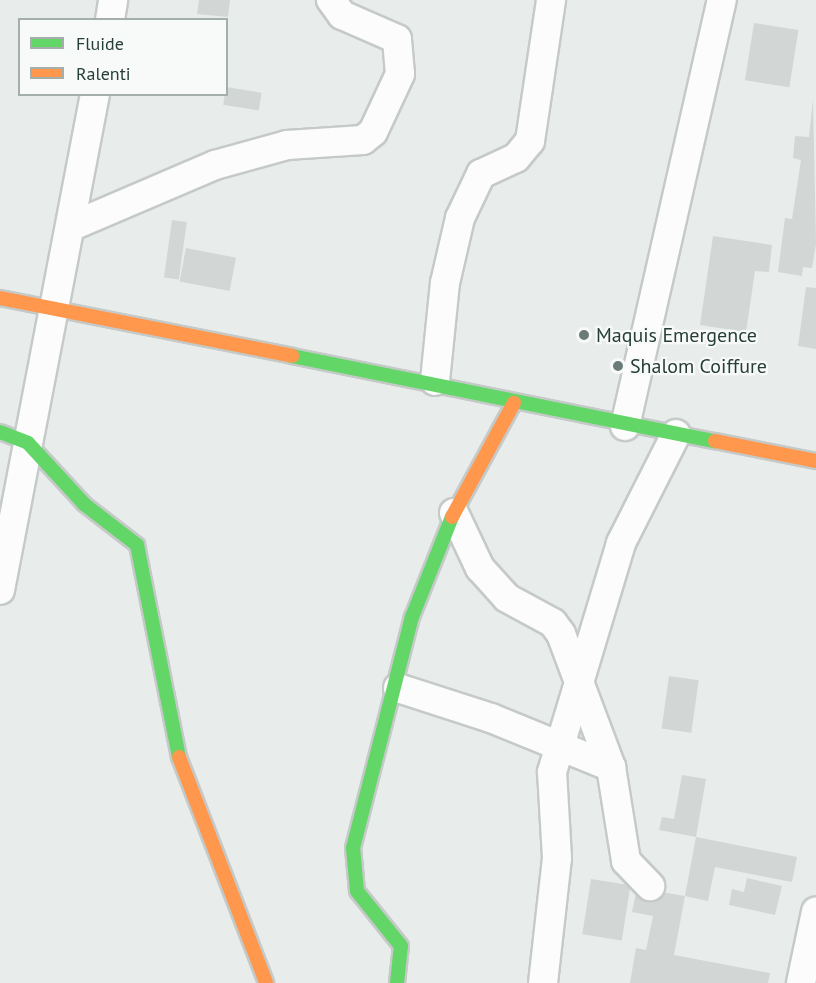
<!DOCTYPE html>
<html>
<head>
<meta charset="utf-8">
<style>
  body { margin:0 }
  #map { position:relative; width:816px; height:983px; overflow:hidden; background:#e8edeb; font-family:"PT Sans",sans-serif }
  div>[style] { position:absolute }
  .building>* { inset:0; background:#d2d6d5; transform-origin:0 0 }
  .roads { filter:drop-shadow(2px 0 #c5cac8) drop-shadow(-2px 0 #c5cac8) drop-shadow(0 2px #c5cac8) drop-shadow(0 -2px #c5cac8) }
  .street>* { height:28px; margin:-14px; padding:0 14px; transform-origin:14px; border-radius:14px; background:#fcfcfc }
  .fast>* { height:14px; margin:-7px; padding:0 7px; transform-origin:7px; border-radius:7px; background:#63d668 }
  .slow>* { height:14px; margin:-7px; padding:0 7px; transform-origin:7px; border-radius:7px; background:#ff974d }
  .dots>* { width:16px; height:16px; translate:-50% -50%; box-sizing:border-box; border:3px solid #f7faf9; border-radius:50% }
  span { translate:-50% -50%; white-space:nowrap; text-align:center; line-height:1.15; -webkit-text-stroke:4.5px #f7faf9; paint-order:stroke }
  .poi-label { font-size:20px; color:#273e38 }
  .left { translate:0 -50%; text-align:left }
  .legend { position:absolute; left:18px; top:18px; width:210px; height:78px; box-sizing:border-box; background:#f7faf9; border:2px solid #a4afac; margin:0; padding:8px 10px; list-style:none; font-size:18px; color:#273e38 }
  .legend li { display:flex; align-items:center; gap:12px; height:30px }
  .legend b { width:30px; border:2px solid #a4afac }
</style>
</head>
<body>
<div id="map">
  <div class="building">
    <i style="clip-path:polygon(199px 0,230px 0,228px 17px,197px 14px)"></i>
    <i style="left:754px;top:23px;width:45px;height:58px;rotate:9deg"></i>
    <i style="left:226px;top:87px;width:36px;height:18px;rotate:9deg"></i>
    <i style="clip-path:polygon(813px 99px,816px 244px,812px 268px,803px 267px,802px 276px,778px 272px,785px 218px,792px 219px,801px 160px,793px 158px,795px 136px,809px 137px)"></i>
    <i style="left:172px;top:220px;width:15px;height:58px;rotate:8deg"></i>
    <i style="clip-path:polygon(713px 236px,772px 245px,769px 272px,755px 271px,746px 332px,700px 325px)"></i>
    <i style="left:186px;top:248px;width:51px;height:34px;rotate:11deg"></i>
    <i style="clip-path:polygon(806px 287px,816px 288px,816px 349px,798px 346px)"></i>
    <i style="left:669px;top:676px;width:30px;height:53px;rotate:8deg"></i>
    <i style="clip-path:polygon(682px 775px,706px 779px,696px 837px,659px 830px,662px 817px,674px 819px)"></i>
    <i style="clip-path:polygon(696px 837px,797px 857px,792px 882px,715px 867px,708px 901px,685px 896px,674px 955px,770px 973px,768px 983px,630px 983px,636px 948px,646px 950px,653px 916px,632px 912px,637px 888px,685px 896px)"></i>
    <i style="clip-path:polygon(747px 878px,782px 886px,775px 915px,729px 905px,732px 889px,744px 892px)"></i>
    <i style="left:591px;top:879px;width:40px;height:56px;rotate:9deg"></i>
  </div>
  <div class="roads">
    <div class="street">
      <i style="left:110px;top:20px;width:20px;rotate:-81deg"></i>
      <i style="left:70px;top:227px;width:158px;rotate:-23.2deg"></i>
      <i style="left:215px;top:165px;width:75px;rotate:-15.5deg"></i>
      <i style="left:287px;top:145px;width:76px;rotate:-3.8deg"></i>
      <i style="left:363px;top:140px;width:13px;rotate:-39deg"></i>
      <i style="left:373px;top:132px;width:64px;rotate:-65deg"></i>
      <i style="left:400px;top:74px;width:35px;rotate:-95deg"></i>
      <i style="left:397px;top:39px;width:60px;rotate:-156.4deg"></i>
      <i style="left:342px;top:15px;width:19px;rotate:-126deg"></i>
      <i style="left:435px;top:381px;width:99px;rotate:-84.2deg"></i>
      <i style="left:445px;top:283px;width:67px;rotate:-77deg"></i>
      <i style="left:460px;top:218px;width:49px;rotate:-64.5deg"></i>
      <i style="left:481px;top:174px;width:38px;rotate:-25deg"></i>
      <i style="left:516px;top:158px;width:22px;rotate:-51deg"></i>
      <i style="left:530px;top:141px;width:143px;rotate:-81.5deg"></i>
      <i style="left:625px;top:426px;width:437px;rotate:-77.2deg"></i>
      <i style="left:454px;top:513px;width:61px;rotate:64.7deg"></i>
      <i style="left:480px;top:568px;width:40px;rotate:48deg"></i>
      <i style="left:507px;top:598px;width:52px;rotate:28.5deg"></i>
      <i style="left:553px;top:623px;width:14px;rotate:54deg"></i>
      <i style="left:561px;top:634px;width:142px;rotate:69.4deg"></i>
      <i style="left:611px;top:767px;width:95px;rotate:80.9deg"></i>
      <i style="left:626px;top:861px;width:35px;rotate:46deg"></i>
      <i style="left:0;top:590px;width:505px;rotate:-79.16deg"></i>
      <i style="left:398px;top:688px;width:98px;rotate:17.9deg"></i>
      <i style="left:491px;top:718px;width:130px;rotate:22.2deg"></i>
      <i style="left:543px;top:983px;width:126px;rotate:-83.6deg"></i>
      <i style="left:557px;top:858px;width:86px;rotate:-93.3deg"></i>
      <i style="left:552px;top:772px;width:239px;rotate:-73.2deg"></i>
      <i style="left:621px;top:543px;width:122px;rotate:-63.2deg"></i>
      <i style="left:801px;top:983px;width:73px;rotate:-78.1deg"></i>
    </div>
    <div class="fast">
      <i style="left:292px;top:356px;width:431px;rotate:11.4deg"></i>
      <i style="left:0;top:432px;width:30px;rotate:21deg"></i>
      <i style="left:28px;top:443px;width:83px;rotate:47.4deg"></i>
      <i style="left:84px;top:504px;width:67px;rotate:37.7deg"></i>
      <i style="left:137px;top:545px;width:216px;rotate:78.8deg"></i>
      <i style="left:397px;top:983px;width:37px;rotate:-84deg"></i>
      <i style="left:401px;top:946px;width:70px;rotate:-128.7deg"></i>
      <i style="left:357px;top:891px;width:43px;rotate:-95.3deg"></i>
      <i style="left:353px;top:848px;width:238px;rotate:-75.7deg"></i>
      <i style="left:412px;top:617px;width:108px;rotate:-68.2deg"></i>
    </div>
    <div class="slow">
      <i style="left:0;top:298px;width:298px;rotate:11.2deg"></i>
      <i style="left:715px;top:441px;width:103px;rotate:11.2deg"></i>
      <i style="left:452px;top:517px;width:130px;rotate:-61.5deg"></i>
      <i style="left:179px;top:757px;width:242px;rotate:68.9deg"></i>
    </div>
  </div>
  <div class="dots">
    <i style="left:584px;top:335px;background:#6b7b77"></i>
    <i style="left:618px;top:366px;background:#6b7b77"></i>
  </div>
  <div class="poi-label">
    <span class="left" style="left:596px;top:335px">Maquis Emergence</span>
    <span class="left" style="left:630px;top:366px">Shalom Coiffure</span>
  </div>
  <ul class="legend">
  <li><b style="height:8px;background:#63d668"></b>Fluide</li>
  <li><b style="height:8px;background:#ff974d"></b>Ralenti</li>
  </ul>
</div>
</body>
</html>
